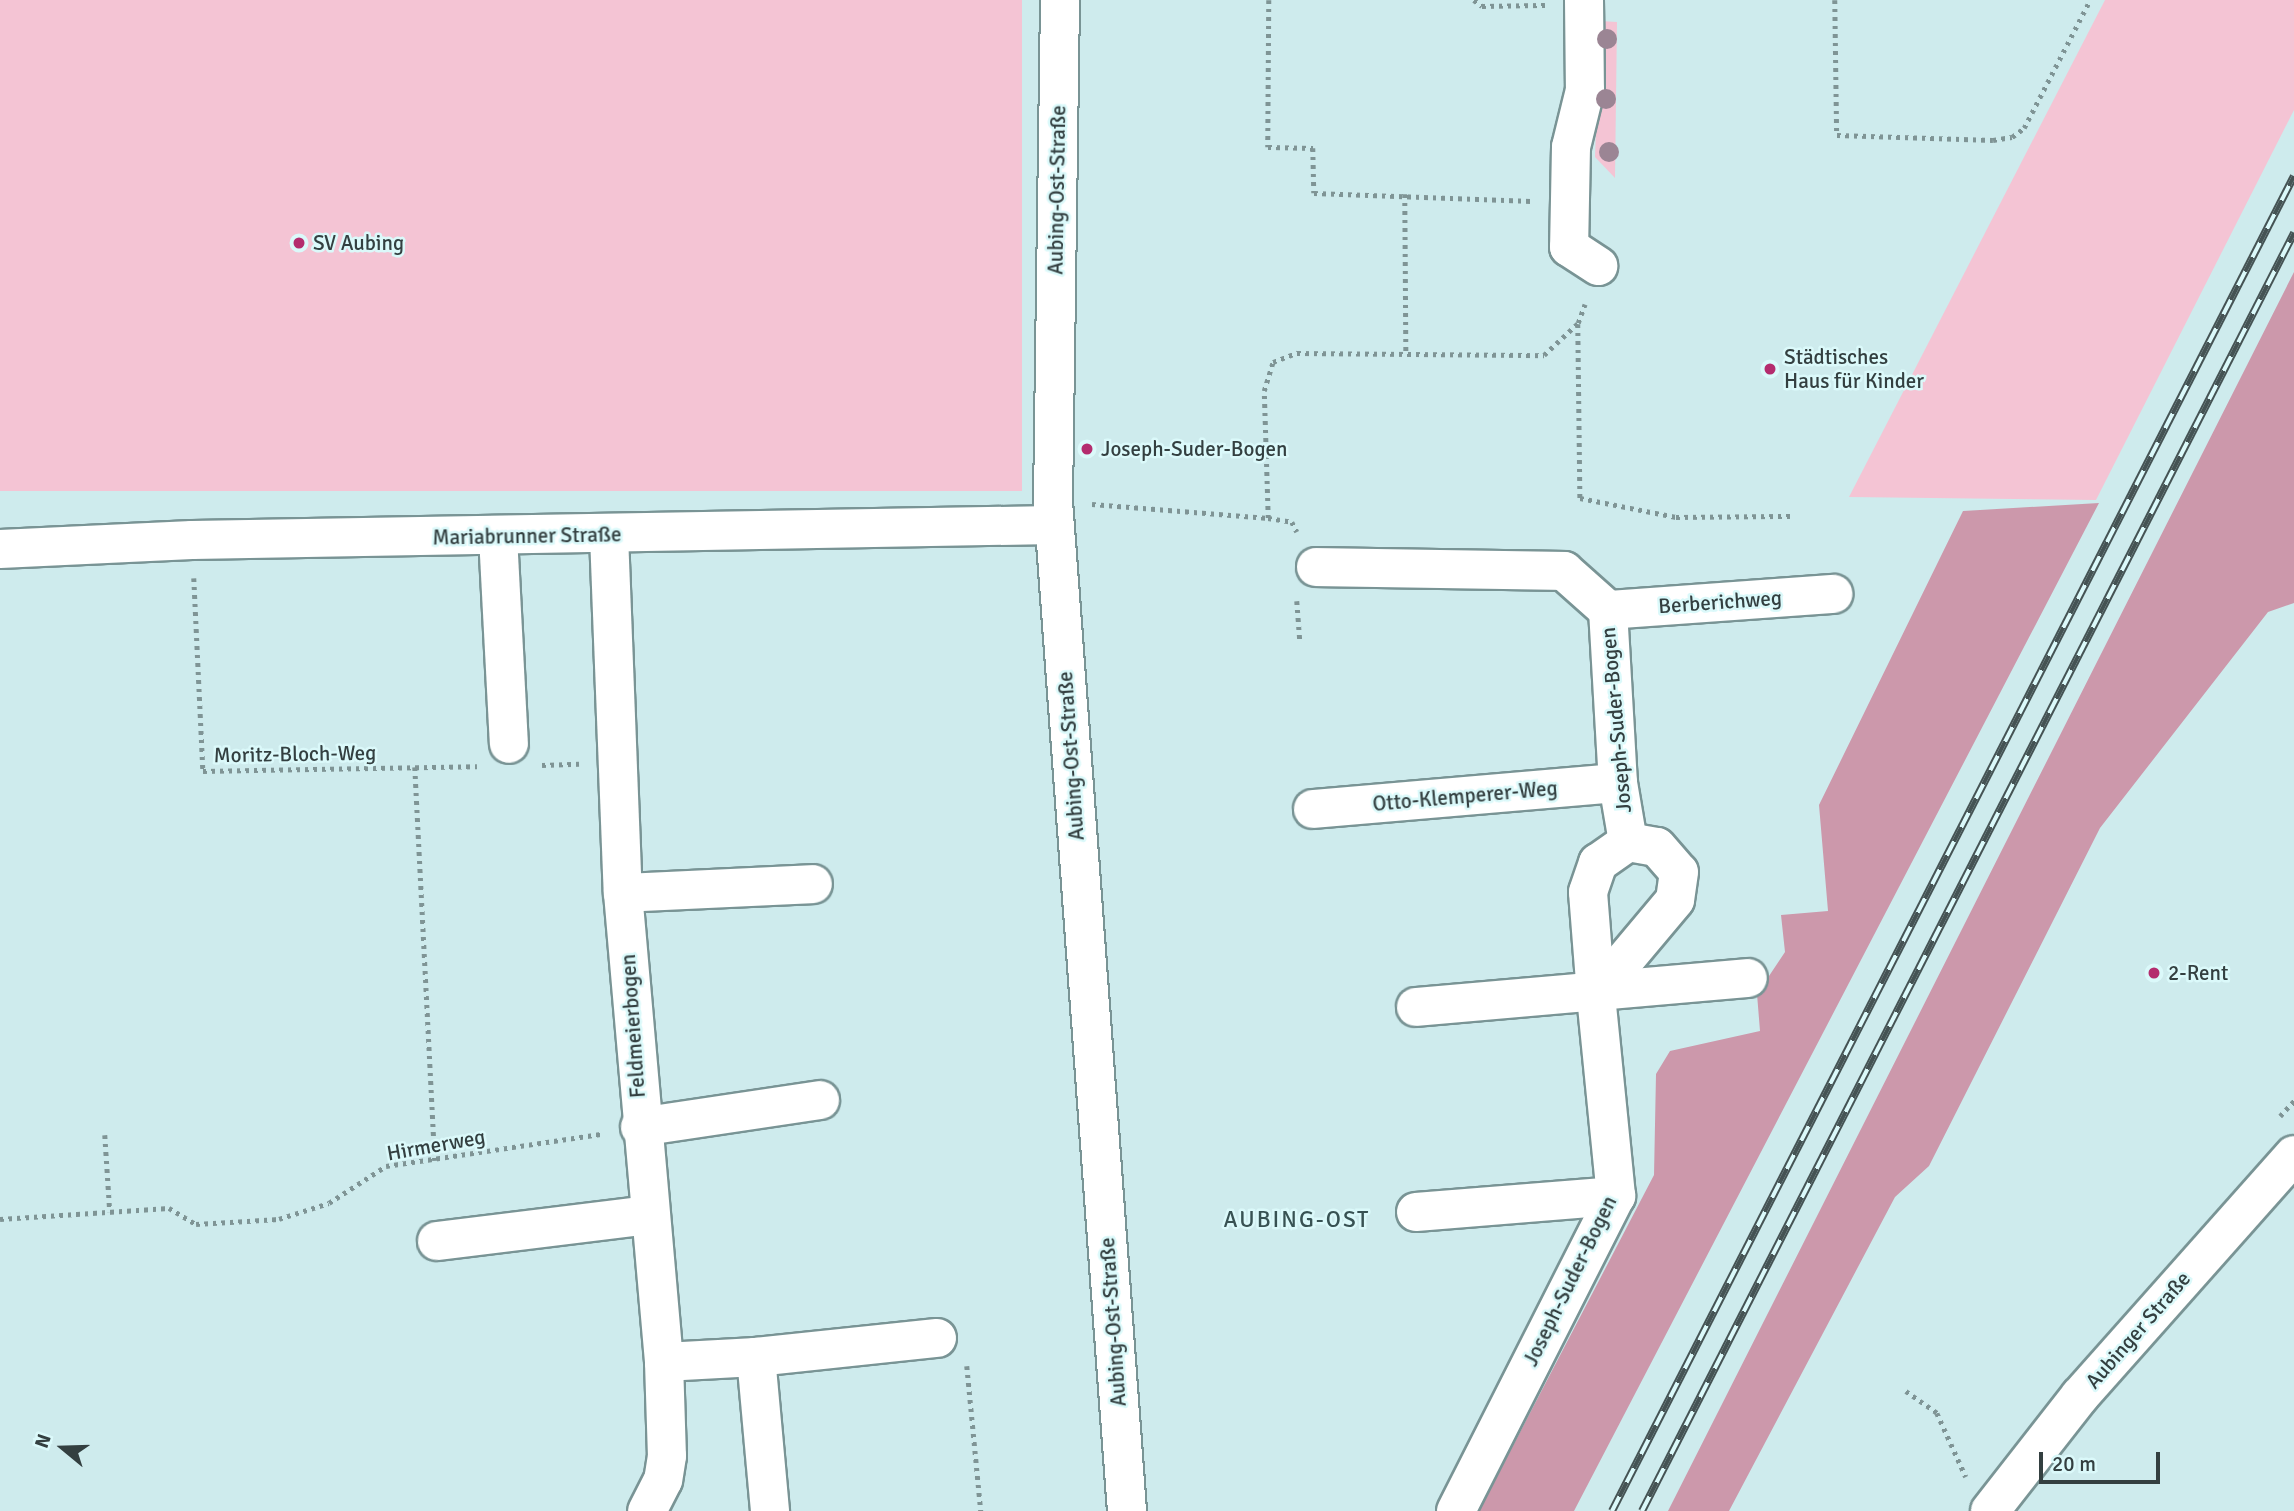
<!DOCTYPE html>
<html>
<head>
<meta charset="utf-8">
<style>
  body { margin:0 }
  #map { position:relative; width:2294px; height:1511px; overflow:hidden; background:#ceebed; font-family:Signika,sans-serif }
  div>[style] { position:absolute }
  .green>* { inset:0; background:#f4c4d4; transform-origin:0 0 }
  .forest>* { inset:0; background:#cc98ab }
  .path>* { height:4.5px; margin-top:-2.25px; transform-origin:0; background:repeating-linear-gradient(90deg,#7f9495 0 3.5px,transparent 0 8.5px) }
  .roads { filter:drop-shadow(2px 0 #799495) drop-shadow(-2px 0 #799495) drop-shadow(0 2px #799495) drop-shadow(0 -2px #799495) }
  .minor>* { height:38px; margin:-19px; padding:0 19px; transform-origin:19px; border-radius:19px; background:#fff }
  .major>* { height:38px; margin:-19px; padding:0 19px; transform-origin:19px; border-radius:19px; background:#fff }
  .rail>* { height:8px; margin-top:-4px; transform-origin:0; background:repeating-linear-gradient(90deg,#dbf9fa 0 16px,#455354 0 32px); box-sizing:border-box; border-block:2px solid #455354 }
  .trees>* { width:20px; height:20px; margin:-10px; border-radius:50%; background:#9b8594 }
  .dots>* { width:19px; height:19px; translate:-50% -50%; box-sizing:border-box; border:4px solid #dbf9fa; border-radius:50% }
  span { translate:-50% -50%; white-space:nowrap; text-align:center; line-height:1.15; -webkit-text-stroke:5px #dbf9fa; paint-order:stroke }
  .street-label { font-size:21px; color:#333f40 }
  .poi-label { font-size:21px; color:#333f40 }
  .left { translate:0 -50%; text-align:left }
  .neighbourhood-label { font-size:23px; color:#385253; letter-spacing:2px }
  .north { position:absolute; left:28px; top:1413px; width:70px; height:70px; -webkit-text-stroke:5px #dbf9fa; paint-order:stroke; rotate:289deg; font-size:19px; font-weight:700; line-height:28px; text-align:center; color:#333f40 }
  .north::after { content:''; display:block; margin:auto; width:24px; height:32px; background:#333f40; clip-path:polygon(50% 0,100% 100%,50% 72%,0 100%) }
  .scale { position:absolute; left:2039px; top:1452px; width:121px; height:32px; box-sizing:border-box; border:4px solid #333f40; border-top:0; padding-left:9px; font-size:21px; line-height:24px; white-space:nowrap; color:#333f40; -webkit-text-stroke:5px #dbf9fa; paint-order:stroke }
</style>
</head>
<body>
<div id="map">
  <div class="green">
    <i style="left:0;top:0;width:1022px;height:491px"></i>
    <i style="clip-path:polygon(2105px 0,2294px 0,2294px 110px,2096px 500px,1849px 497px)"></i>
    <i style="clip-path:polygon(1600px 21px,1617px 22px,1615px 178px,1595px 157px)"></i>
  </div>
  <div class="forest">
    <i style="clip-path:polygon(2294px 272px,2294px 603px,2268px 612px,2100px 828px,1929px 1166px,1895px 1197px,1729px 1511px,1668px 1511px)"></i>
    <i style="clip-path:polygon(2099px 503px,1574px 1511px,1479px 1511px,1654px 1175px,1656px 1074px,1670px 1051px,1760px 1031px,1757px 994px,1785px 952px,1781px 915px,1828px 911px,1819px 805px,1963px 511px)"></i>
  </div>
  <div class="path">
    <i style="left:1269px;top:0;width:147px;rotate:90.4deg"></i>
    <i style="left:1268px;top:147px;width:45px;rotate:1.3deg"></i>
    <i style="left:1313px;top:148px;width:45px;rotate:88.7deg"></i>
    <i style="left:1314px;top:193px;width:217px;rotate:2.1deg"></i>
    <i style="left:1474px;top:0;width:10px;rotate:37deg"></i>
    <i style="left:1482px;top:6px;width:63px;rotate:-0.9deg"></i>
    <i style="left:1835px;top:0;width:135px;rotate:89.2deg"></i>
    <i style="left:1837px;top:135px;width:156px;rotate:1.8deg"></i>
    <i style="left:1993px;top:140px;width:19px;rotate:-9deg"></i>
    <i style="left:2012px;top:137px;width:15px;rotate:-37deg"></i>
    <i style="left:2024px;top:128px;width:144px;rotate:-62.7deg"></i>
    <i style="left:1405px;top:194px;width:159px;rotate:89.6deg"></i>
    <i style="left:1578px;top:324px;width:174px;rotate:89.3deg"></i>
    <i style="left:1580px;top:498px;width:98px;rotate:11.2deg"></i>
    <i style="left:1676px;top:517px;width:117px;rotate:-0.5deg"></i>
    <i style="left:1092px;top:504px;width:177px;rotate:4.5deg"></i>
    <i style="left:1268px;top:518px;width:24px;rotate:9deg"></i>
    <i style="left:1292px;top:522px;width:11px;rotate:63deg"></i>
    <i style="left:1268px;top:518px;width:127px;rotate:-91.8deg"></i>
    <i style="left:1264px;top:391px;width:30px;rotate:-73deg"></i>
    <i style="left:1273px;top:362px;width:26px;rotate:-21deg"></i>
    <i style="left:1297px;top:353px;width:247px;rotate:0.5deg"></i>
    <i style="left:1544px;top:355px;width:47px;rotate:-43.3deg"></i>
    <i style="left:1578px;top:323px;width:20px;rotate:-70deg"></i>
    <i style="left:194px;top:578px;width:193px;rotate:87.3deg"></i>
    <i style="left:203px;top:771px;width:274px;rotate:-1deg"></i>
    <i style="left:1297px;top:601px;width:40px;rotate:85.7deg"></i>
    <i style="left:542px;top:765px;width:37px;rotate:-2deg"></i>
    <i style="left:415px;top:767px;width:394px;rotate:87.1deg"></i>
    <i style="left:2280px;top:1116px;width:21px;rotate:-47deg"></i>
    <i style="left:105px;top:1135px;width:77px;rotate:86.3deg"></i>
    <i style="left:0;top:1219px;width:169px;rotate:-3.7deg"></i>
    <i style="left:169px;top:1208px;width:31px;rotate:31deg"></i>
    <i style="left:196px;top:1224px;width:83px;rotate:-3.4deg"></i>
    <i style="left:279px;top:1219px;width:52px;rotate:-17.7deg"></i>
    <i style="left:329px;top:1203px;width:68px;rotate:-33deg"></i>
    <i style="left:386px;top:1166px;width:217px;rotate:-8.5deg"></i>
    <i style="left:967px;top:1366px;width:146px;rotate:84.5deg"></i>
    <i style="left:1906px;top:1391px;width:38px;rotate:35deg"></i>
    <i style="left:1937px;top:1413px;width:70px;rotate:65.6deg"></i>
  </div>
  <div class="roads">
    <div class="minor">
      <i style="left:1060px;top:0;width:501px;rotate:90.8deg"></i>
      <i style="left:1053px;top:501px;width:1013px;rotate:85.81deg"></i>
      <i style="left:1584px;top:0;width:90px;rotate:89.4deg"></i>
      <i style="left:1585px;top:90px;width:59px;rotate:103.8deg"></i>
      <i style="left:1571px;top:147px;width:100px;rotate:91.1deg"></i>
      <i style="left:1569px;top:247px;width:35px;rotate:33deg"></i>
      <i style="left:609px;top:535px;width:358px;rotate:87.8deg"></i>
      <i style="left:623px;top:893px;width:471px;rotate:85deg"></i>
      <i style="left:664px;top:1362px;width:94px;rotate:88.2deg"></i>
      <i style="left:667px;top:1456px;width:24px;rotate:99deg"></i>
      <i style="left:663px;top:1480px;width:35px;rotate:117deg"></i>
      <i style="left:498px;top:536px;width:208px;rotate:87deg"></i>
      <i style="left:0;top:549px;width:192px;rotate:-2.7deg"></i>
      <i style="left:192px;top:540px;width:862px;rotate:-1deg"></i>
      <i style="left:1316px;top:567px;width:248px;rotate:0.9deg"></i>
      <i style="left:1564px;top:571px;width:59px;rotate:41.6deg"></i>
      <i style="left:1608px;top:610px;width:173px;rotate:86.7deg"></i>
      <i style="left:1618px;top:783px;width:60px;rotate:80.4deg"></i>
      <i style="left:1608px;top:610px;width:226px;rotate:-4.1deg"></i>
      <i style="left:1313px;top:809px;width:306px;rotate:-4.9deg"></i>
      <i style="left:623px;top:893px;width:190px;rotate:-2.7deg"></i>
      <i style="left:1416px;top:1007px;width:333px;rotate:-5deg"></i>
      <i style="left:640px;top:1127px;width:182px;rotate:-8.5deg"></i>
      <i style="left:1416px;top:1212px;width:201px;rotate:-4.6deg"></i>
      <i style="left:437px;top:1241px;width:214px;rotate:-7deg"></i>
      <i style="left:756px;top:1357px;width:182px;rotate:-6deg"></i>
      <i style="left:664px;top:1362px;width:92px;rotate:-3.1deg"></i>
      <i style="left:756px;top:1357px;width:155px;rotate:84.8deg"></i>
      <i style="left:1456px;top:1511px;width:353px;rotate:-63.1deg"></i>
      <i style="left:1616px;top:1196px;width:203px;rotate:-95.7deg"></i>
      <i style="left:1596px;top:994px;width:102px;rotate:-94.5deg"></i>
      <i style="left:1588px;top:892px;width:31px;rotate:-71deg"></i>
      <i style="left:1598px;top:863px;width:37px;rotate:-35deg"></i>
      <i style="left:1628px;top:842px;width:29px;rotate:10deg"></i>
      <i style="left:1657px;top:847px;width:33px;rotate:49deg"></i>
      <i style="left:1679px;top:872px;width:28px;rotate:98deg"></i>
      <i style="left:1675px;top:900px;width:123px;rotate:130deg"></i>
    </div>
    <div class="major">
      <i style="left:1990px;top:1511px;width:146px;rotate:-52deg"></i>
      <i style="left:2080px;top:1396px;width:322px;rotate:-48.4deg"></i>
    </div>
  </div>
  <div class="rail">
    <i style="left:1612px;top:1511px;width:1499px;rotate:-62.94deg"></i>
    <i style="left:1642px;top:1511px;width:1435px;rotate:-62.97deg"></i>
  </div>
  <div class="trees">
    <i style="left:1607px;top:39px"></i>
    <i style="left:1606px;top:99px"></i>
    <i style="left:1609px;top:152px"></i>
  </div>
  <div class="dots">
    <i style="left:299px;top:243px;background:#b42c6e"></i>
    <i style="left:1770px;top:369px;background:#b42c6e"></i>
    <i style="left:1087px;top:449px;background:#b42c6e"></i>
    <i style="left:2154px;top:973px;background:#b42c6e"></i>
  </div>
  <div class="street-label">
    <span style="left:1057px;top:190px;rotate:-89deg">Aubing-Ost-Straße</span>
    <span style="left:527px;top:536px;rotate:-1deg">Mariabrunner Straße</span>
    <span style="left:1720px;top:602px;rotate:-4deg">Berberichweg</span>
    <span style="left:1616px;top:720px;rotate:-95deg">Joseph-Suder-Bogen</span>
    <span style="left:295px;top:754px;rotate:-1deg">Moritz-Bloch-Weg</span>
    <span style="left:1071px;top:756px;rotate:-94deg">Aubing-Ost-Straße</span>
    <span style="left:1465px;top:796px;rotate:-5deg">Otto-Klemperer-Weg</span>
    <span style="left:633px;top:1026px;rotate:-94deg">Feldmeierbogen</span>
    <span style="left:436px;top:1145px;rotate:-10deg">Hirmerweg</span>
    <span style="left:1570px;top:1281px;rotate:-64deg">Joseph-Suder-Bogen</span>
    <span style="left:1113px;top:1322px;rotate:-94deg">Aubing-Ost-Straße</span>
    <span style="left:2138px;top:1330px;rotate:-49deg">Aubinger Straße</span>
  </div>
  <div class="poi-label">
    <span class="left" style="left:313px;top:243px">SV Aubing</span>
    <span class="left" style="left:1784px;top:369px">Städtisches<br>Haus für Kinder</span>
    <span class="left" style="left:1101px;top:449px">Joseph-Suder-Bogen</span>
    <span class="left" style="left:2168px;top:973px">2-Rent</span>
  </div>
  <div class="neighbourhood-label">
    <span style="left:1297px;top:1220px">AUBING-OST</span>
  </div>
  <div class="north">N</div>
  <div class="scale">20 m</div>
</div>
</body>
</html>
